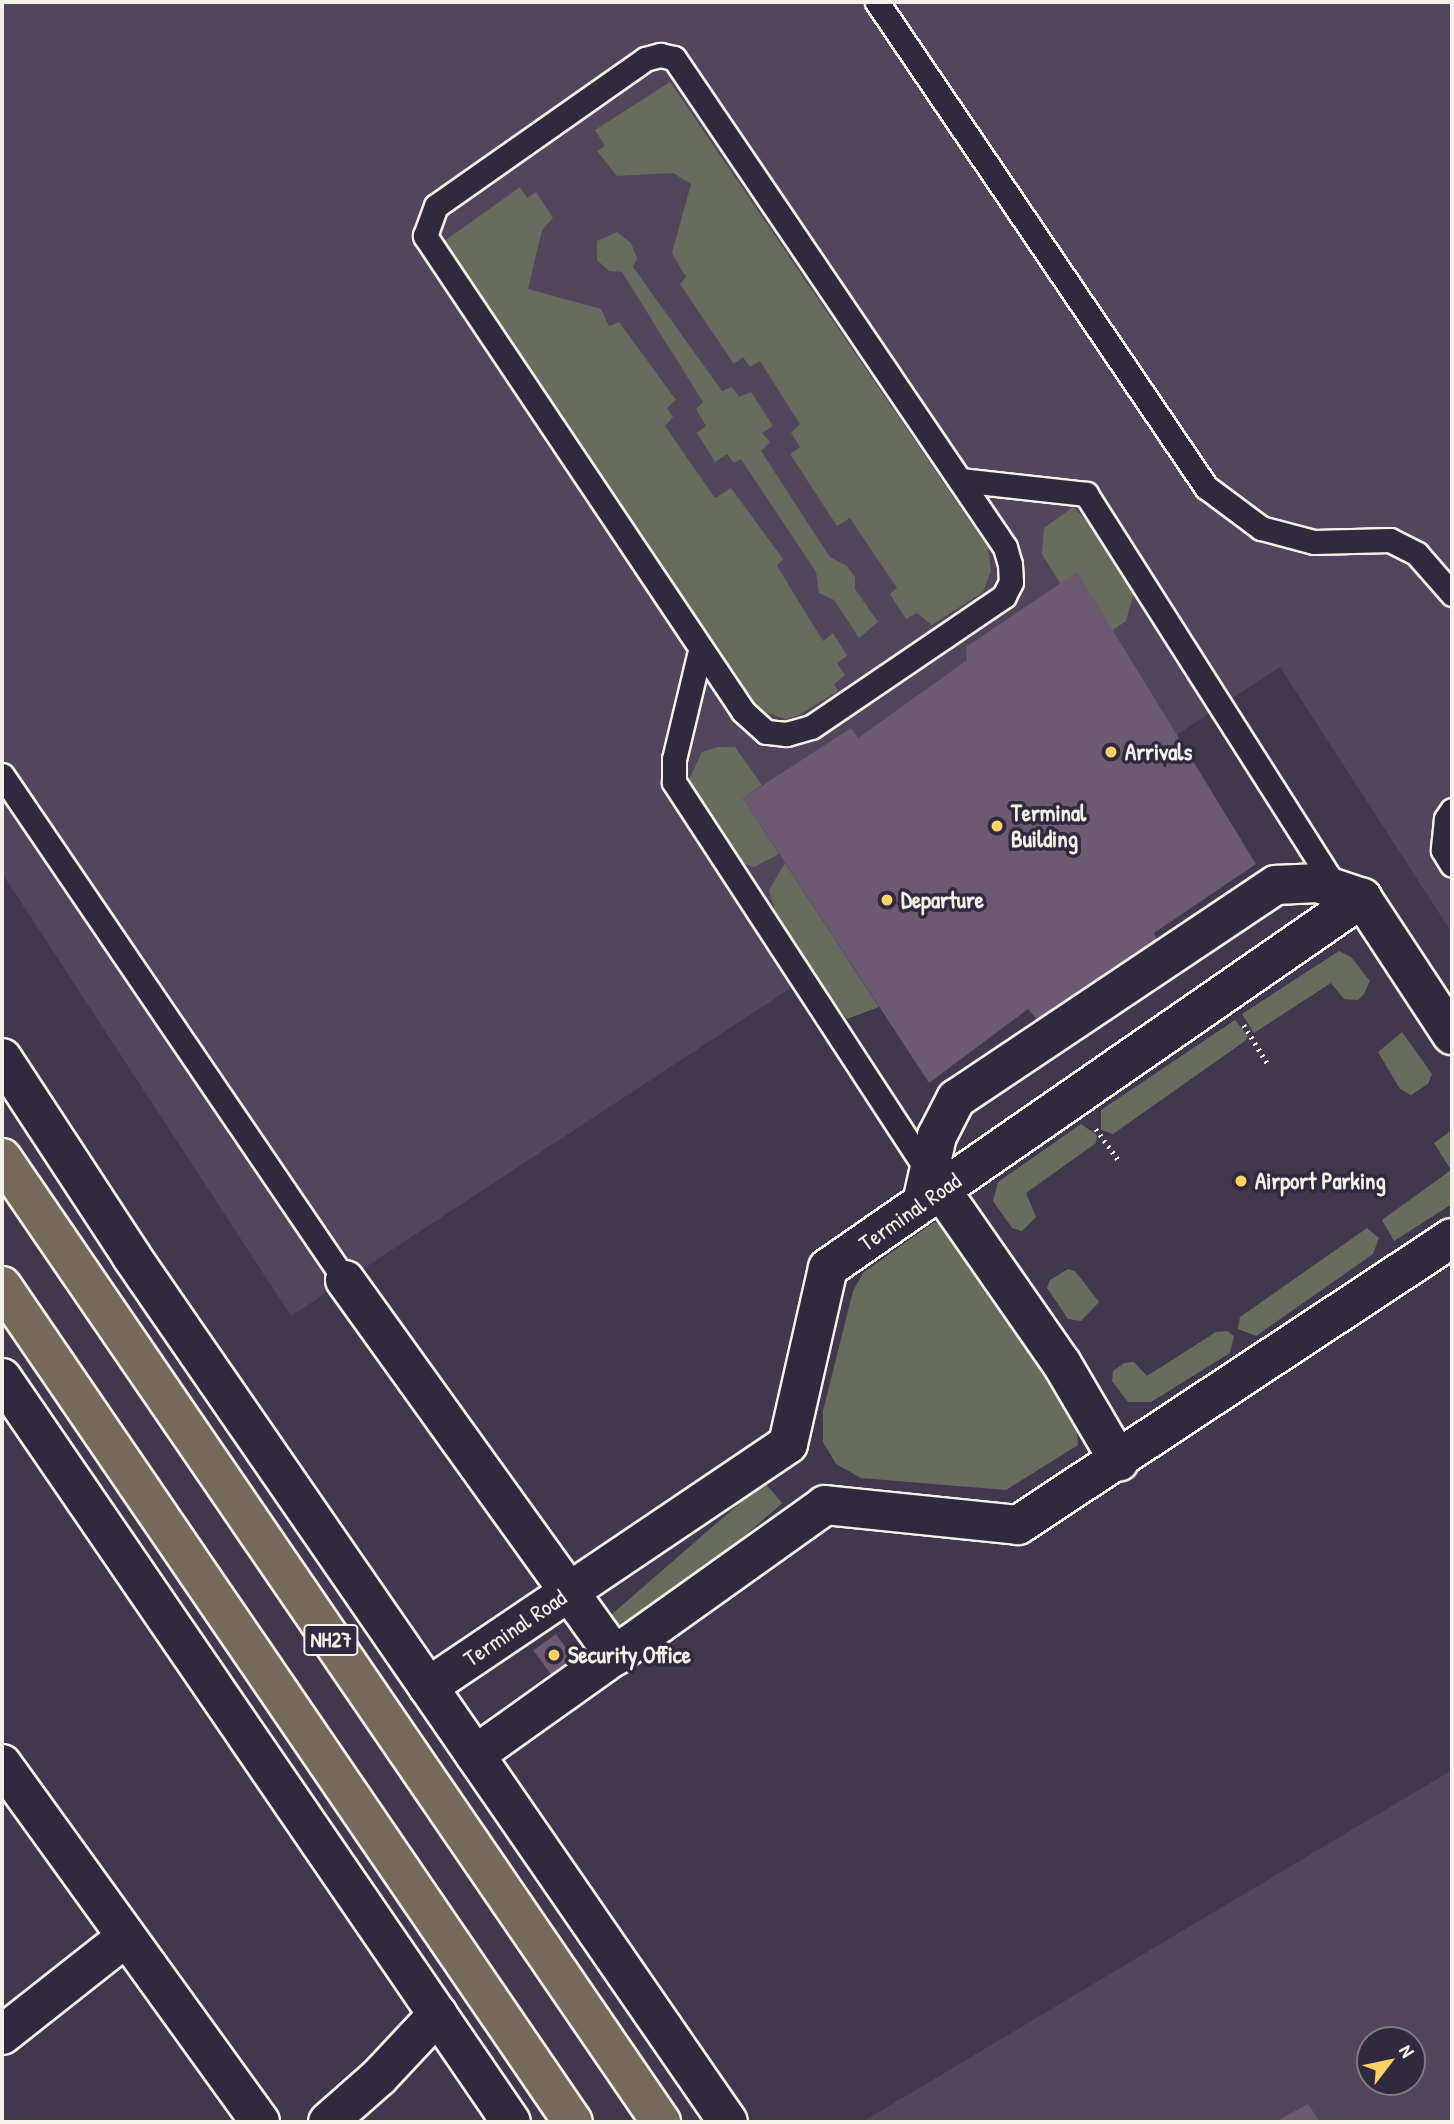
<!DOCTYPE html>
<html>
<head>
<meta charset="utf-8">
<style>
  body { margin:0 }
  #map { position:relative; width:1454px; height:2124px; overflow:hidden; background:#41384d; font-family:"Patrick Hand",sans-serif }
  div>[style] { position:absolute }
  .built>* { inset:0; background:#51465b }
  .green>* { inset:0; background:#686c5f; transform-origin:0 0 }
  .building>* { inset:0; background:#6c5972; transform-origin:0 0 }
  .path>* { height:4.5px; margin-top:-2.25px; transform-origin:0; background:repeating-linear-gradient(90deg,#f4f1e8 0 2px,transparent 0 7px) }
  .roads { filter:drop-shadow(2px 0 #f4f1e8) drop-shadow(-2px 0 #f4f1e8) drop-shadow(0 2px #f4f1e8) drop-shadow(0 -2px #f4f1e8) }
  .service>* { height:23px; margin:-11.5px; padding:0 11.5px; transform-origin:11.5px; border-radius:11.5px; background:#2f2a3d }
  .minor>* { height:38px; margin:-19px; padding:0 19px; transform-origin:19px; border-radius:19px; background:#2f2a3d }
  .tertiary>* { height:38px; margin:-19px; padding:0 19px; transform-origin:19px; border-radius:19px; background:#2f2a3d }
  .trunk>* { height:38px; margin:-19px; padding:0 19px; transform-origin:19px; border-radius:19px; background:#76695c }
  .dots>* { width:19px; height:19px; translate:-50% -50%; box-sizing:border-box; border:4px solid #2f2a3d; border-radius:50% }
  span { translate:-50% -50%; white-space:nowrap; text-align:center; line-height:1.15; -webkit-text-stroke:7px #2f2a3d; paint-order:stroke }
  .shield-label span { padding:2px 5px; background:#2f2a3d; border:2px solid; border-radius:5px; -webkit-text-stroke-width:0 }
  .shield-label { font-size:21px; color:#f4f1e8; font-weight:700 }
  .poi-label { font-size:23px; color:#f4f1e8; font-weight:700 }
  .left { translate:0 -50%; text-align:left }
  .street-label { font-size:23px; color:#f4f1e8 }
  .frame { position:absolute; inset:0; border:4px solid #f4f1e8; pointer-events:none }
  .north { position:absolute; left:1356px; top:2026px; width:70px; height:70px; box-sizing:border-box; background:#2f2a3d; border:2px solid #7e7a81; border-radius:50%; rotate:58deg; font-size:19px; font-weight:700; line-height:28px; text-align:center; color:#f4f1e8 }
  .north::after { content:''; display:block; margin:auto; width:24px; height:32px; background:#ffd166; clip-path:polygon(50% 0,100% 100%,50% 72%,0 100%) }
</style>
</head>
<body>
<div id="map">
  <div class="built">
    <i style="clip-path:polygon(2px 2px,1452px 2px,1452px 933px,1280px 667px,291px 1316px,2px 873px)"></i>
    <i style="clip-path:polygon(evenodd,1452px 1770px,1452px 2122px,862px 2122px,1452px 1770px,1370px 2040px,1412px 2040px,1412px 2082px,1370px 2082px,1370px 2040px)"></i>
  </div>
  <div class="green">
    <i style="clip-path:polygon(670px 82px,988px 548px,991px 571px,983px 592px,932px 625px,917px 613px,906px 619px,890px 594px,897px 588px,850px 518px,837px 526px,790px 454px,800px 447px,791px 433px,800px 424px,760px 361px,750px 367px,743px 357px,734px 364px,680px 284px,686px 277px,672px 253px,691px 184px,673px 173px,617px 176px,597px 151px,605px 146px,595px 130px)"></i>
    <i style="clip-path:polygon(520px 187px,527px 198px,536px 192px,553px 218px,542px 230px,528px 289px,601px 309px,609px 326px,619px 322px,676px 400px,667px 408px,673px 417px,665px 426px,715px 498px,731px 488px,783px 559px,777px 566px,823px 641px,833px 633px,847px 656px,837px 663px,845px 675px,834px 684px,838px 691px,799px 715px,786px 719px,759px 710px,443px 242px)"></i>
    <i style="clip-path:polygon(617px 232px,631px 243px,637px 258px,633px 267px,722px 391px,732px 387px,739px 397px,751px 392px,773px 426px,762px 433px,770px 442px,761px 451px,830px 557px,847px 566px,855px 577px,855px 589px,878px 622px,859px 638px,834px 600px,819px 593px,816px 572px,741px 459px,734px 463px,727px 454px,715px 462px,697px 433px,706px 426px,696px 409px,703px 402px,622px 272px,609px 271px,597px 260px,597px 241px)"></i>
    <i style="clip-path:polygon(1073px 507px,1094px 528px,1134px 592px,1126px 621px,1113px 630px,1060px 583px,1042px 554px,1044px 528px)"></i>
    <i style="clip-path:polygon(718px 747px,735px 747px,762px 785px,743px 798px,779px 854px,754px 867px,736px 862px,686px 786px,702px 752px)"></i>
    <i style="clip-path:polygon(785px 863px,879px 1007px,847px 1019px,780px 929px,769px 890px)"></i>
    <i style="clip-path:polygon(1339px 951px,1351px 957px,1370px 981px,1364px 994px,1358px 1000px,1344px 999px,1331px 983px,1254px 1033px,1242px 1014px)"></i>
    <i style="clip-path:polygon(1235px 1020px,1248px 1036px,1245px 1041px,1113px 1134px,1101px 1130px,1101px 1110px)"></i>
    <i style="clip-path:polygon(1402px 1032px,1432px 1074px,1428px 1084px,1411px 1095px,1400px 1089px,1378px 1052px)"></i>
    <i style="clip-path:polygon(1081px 1124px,1097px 1135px,1096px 1143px,1026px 1193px,1036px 1217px,1022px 1231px,1012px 1228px,993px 1201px,998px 1182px)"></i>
    <i style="clip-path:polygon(1452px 1130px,1452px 1204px,1394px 1241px,1382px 1220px,1451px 1170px,1434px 1143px)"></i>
    <i style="clip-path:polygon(934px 1222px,950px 1228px,1076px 1420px,1078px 1445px,1006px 1490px,861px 1478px,836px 1464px,823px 1442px,823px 1411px,853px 1291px,863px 1273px)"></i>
    <i style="clip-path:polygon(1367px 1228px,1379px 1238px,1373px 1254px,1256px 1336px,1238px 1329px,1240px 1317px)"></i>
    <i style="clip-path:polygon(1068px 1269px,1075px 1271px,1099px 1302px,1081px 1321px,1068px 1319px,1047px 1288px,1050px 1280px)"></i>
    <i style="clip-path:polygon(1227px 1331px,1234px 1336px,1230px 1353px,1151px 1402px,1128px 1402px,1112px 1381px,1113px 1371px,1124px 1363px,1134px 1362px,1147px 1376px,1216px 1332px)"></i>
    <i style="left:764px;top:1482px;width:28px;height:209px;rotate:49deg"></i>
  </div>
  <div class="building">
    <i style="clip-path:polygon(1077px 572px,1256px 864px,1154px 933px,1157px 940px,1039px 1022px,1028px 1009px,929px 1083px,743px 798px,851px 728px,858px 738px,967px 660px,966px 647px)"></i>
    <i style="left:556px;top:1634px;width:32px;height:28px;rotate:54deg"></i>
    <i style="clip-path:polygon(1308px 2104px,1320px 2122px,1275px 2122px)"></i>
  </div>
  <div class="path">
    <i style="left:1244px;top:1025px;width:48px;rotate:58.6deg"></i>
    <i style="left:1096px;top:1129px;width:41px;rotate:54deg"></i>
  </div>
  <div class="roads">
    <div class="service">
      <i style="left:877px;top:2px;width:586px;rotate:55.85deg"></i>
      <i style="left:1206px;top:487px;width:69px;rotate:36.7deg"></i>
      <i style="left:1261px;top:528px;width:55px;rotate:14.8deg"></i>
      <i style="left:1314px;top:542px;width:76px;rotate:-1.5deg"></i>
      <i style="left:1390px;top:540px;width:30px;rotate:27deg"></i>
      <i style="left:1417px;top:554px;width:53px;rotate:48.8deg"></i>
      <i style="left:660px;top:55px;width:14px;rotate:12deg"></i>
      <i style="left:674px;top:58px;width:590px;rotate:55.91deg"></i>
      <i style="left:1005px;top:547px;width:18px;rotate:74deg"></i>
      <i style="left:1010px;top:564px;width:18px;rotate:87deg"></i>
      <i style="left:1011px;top:582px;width:16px;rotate:117deg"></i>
      <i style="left:1004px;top:596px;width:233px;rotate:145.8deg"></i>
      <i style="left:811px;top:727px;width:26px;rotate:164deg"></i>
      <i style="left:786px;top:734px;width:20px;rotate:-174deg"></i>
      <i style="left:766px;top:732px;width:31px;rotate:-138deg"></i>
      <i style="left:743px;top:711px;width:572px;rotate:-123.8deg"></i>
      <i style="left:425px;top:236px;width:32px;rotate:-70deg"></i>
      <i style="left:436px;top:206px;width:256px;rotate:-35.1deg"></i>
      <i style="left:645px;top:59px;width:16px;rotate:-15deg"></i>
      <i style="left:960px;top:480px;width:127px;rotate:6.3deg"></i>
      <i style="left:1086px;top:494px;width:469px;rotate:57.6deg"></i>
      <i style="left:700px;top:651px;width:111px;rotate:103.5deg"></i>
      <i style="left:674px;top:759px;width:23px;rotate:90deg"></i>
      <i style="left:674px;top:782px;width:468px;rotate:56.9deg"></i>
      <i style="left:2px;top:775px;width:610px;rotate:55.82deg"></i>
      <i style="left:1452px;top:810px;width:11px;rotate:124deg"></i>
      <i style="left:1446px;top:819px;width:31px;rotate:96deg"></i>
      <i style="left:1443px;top:850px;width:17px;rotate:59deg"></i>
    </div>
    <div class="minor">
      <i style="left:941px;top:1190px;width:212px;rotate:55.2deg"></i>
      <i style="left:1062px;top:1364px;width:113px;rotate:59.6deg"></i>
      <i style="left:922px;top:1203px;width:69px;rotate:-77.4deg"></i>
      <i style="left:937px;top:1136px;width:42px;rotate:-62.8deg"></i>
      <i style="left:956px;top:1099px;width:385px;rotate:-33.8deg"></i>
      <i style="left:1276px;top:885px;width:42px;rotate:-2.7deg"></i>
      <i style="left:1318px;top:883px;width:46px;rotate:18.8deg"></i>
      <i style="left:345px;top:1280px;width:463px;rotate:54.3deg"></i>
      <i style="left:428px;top:1687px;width:434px;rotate:-34deg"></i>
      <i style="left:788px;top:1444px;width:180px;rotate:-77.2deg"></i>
      <i style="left:828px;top:1268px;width:650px;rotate:-34.72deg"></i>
      <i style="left:1362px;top:898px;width:164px;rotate:56.7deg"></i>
      <i style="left:475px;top:1755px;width:430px;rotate:-35.5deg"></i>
      <i style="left:825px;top:1505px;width:194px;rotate:5.9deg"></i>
      <i style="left:1018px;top:1525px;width:520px;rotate:-33.48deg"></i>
      <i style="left:2px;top:1764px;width:441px;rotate:54.2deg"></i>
      <i style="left:2px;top:2035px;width:158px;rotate:-38.3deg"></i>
      <i style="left:328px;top:2122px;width:68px;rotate:-41.4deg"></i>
      <i style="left:379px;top:2077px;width:86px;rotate:-46.9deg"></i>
    </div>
    <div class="tertiary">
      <i style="left:2px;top:1058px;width:238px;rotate:56.8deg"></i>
      <i style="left:132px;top:1257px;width:1050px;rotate:55.43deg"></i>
      <i style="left:2px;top:1378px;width:901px;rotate:55.62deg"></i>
    </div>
    <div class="trunk">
      <i style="left:2px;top:1158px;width:1168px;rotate:55.64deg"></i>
      <i style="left:2px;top:1286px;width:1012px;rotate:55.67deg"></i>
    </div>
  </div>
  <div class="dots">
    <i style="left:1111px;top:752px;background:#ffd166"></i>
    <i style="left:997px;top:826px;background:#ffd166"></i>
    <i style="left:887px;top:900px;background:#ffd166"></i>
    <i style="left:1241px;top:1181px;background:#ffd166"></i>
    <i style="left:554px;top:1655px;background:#ffd166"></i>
  </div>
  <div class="shield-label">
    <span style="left:331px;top:1640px">NH27</span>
  </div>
  <div class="poi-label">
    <span class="left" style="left:1125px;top:752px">Arrivals</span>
    <span class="left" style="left:1011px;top:826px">Terminal<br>Building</span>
    <span class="left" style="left:901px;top:900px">Departure</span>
    <span class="left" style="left:1255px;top:1181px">Airport Parking</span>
    <span class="left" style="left:568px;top:1655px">Security Office</span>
  </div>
  <div class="street-label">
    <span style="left:910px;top:1212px;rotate:-35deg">Terminal Road</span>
    <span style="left:515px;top:1628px;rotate:-34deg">Terminal Road</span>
  </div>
  <div class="frame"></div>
  <div class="north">N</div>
</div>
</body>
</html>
